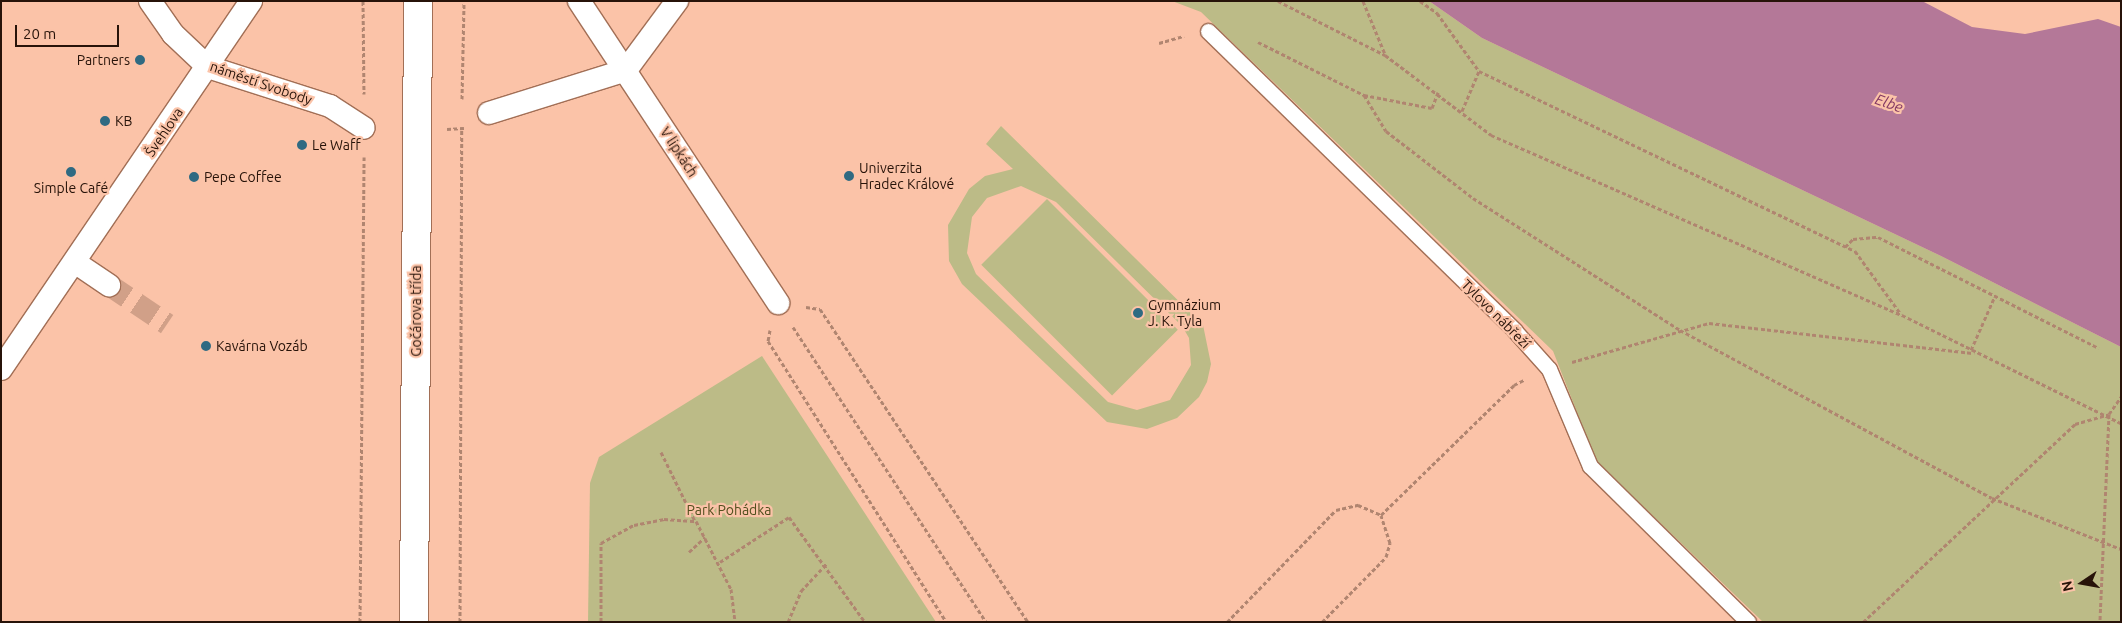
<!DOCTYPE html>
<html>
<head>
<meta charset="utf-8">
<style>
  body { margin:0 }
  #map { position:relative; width:2122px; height:623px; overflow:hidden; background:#fbc3a8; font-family:Ubuntu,sans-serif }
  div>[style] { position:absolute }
  .green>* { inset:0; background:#bcbb87; transform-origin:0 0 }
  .water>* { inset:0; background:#b47898 }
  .pedestrian-tunnel>* { height:22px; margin-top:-11px; transform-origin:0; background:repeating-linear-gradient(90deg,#d1a088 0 22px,transparent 0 33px) }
  .path>* { height:3px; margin-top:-1.5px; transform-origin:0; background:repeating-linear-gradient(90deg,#b08570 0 4px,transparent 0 6.5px) }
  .roads { filter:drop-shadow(1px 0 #a26f56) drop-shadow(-1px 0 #a26f56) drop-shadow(0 1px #a26f56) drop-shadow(0 -1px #a26f56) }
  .service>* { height:15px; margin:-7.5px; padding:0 7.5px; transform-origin:7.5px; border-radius:7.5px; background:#fff }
  .pedestrian>* { height:22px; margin:-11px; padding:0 11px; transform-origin:11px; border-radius:11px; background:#fff }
  .tertiary>* { height:28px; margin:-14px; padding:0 14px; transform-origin:14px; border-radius:14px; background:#fff }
  .dots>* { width:14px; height:14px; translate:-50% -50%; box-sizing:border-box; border:2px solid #fbc3a8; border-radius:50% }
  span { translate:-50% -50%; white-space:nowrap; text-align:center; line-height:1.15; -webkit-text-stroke:4.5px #fbc3a8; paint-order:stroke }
  .poi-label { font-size:14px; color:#271309 }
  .right { translate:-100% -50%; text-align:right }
  .left { translate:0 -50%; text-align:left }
  .street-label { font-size:14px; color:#271309 }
  .park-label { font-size:14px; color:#51501e }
  .water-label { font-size:15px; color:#843964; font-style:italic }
  .frame { position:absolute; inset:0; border:2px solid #271309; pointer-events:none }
  .north { position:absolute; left:2057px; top:558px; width:50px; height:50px; -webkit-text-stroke:4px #fbc3a8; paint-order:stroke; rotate:258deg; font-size:14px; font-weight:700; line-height:20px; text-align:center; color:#271309 }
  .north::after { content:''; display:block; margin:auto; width:18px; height:22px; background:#271309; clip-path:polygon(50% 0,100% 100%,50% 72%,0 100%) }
  .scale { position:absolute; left:15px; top:25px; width:104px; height:22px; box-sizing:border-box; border:2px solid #271309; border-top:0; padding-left:6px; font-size:15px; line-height:18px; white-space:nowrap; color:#271309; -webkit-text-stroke:4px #fbc3a8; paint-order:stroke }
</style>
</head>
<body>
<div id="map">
  <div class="green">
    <i style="clip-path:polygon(1172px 1px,1429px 1px,1482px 38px,1941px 256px,2121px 347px,2121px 622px,1763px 622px,1596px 461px,1553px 351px,1201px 12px)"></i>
    <i style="clip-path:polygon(evenodd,1001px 126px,1203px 325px,1211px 364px,1207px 382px,1199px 397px,1177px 418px,1147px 429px,1107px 422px,962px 284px,949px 261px,948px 225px,969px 189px,985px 176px,1013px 169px,986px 144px,1001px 126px,1021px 186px,1056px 202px,1182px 326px,1189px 338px,1191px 365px,1170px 400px,1137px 410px,1108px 402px,976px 274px,967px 253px,972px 217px,987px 198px,1021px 186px)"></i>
    <i style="left:1047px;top:199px;width:185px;height:93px;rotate:45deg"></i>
    <i style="clip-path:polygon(762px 356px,936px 622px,588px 622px,590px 483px,599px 457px)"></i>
  </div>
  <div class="water">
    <i style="clip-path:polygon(1429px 1px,1922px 1px,1972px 27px,2025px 34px,2098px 19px,2121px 27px,2121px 347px,1941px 256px,1482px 38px)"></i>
  </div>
  <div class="pedestrian-tunnel">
    <i style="left:109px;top:285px;width:70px;rotate:33.9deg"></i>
  </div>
  <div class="path">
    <i style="left:363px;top:1px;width:93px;rotate:89.4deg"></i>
    <i style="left:1278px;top:1px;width:120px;rotate:26.8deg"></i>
    <i style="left:1385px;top:55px;width:133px;rotate:37deg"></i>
    <i style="left:1491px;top:135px;width:449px;rotate:23.7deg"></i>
    <i style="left:1902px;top:315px;width:244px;rotate:26.3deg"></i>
    <i style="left:1363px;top:1px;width:57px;rotate:67.5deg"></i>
    <i style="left:1420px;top:1px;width:21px;rotate:35deg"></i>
    <i style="left:1437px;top:13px;width:72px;rotate:54.1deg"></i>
    <i style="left:1479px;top:71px;width:417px;rotate:25.6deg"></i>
    <i style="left:1855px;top:251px;width:78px;rotate:53.9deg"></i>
    <i style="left:1258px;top:42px;width:119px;rotate:26.6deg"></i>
    <i style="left:1364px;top:95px;width:69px;rotate:10.8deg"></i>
    <i style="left:1432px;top:108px;width:17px;rotate:-69deg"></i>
    <i style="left:1159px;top:43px;width:26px;rotate:-16deg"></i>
    <i style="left:1364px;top:95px;width:42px;rotate:58.6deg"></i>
    <i style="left:1386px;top:131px;width:110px;rotate:37.6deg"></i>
    <i style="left:1473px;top:198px;width:246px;rotate:32.5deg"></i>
    <i style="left:1680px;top:330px;width:354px;rotate:28.3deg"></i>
    <i style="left:1992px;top:498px;width:139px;rotate:21.6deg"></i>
    <i style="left:462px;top:99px;width:98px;rotate:-88.8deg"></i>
    <i style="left:1462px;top:111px;width:43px;rotate:-67deg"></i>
    <i style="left:447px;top:129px;width:17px;rotate:-3deg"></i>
    <i style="left:1845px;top:247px;width:11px;rotate:-45deg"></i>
    <i style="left:1853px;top:239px;width:25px;rotate:-5deg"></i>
    <i style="left:1878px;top:237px;width:247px;rotate:26.7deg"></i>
    <i style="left:806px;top:307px;width:14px;rotate:8deg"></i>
    <i style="left:820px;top:309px;width:376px;rotate:56.4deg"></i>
    <i style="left:793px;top:327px;width:353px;rotate:56.8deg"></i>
    <i style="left:770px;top:330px;width:11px;rotate:100deg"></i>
    <i style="left:768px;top:341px;width:333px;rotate:57.6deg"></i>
    <i style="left:1971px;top:350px;width:57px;rotate:-66.1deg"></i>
    <i style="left:1572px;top:362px;width:142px;rotate:-15.9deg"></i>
    <i style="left:1709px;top:323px;width:267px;rotate:6.5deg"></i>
    <i style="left:2109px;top:414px;width:21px;rotate:-55deg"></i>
    <i style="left:661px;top:452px;width:77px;rotate:63.8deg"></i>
    <i style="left:689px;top:552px;width:22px;rotate:-43deg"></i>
    <i style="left:720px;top:562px;width:82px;rotate:-33.1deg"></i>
    <i style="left:789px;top:517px;width:130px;rotate:54.1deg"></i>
    <i style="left:360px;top:622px;width:465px;rotate:-89.5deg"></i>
    <i style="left:460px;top:622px;width:495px;rotate:-89.8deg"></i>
    <i style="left:601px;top:622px;width:79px;rotate:-90deg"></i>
    <i style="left:601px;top:543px;width:38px;rotate:-29deg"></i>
    <i style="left:634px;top:525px;width:31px;rotate:-11deg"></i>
    <i style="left:664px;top:519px;width:32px;rotate:4deg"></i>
    <i style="left:696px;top:521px;width:76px;rotate:62.8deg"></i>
    <i style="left:731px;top:589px;width:33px;rotate:83deg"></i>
    <i style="left:788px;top:622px;width:34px;rotate:-67deg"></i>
    <i style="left:801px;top:591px;width:37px;rotate:-47deg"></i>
    <i style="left:1227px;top:622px;width:156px;rotate:-45.8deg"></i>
    <i style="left:1336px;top:510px;width:23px;rotate:-13deg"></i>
    <i style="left:1358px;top:505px;width:25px;rotate:23deg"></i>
    <i style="left:1381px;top:515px;width:186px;rotate:-44.3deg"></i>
    <i style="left:1514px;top:385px;width:11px;rotate:-27deg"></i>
    <i style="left:1322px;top:622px;width:91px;rotate:-45.4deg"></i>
    <i style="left:1386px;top:557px;width:15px;rotate:-74deg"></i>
    <i style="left:1390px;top:543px;width:29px;rotate:-108deg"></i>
    <i style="left:1863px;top:622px;width:290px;rotate:-43deg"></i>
    <i style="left:2075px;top:424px;width:35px;rotate:-16deg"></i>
    <i style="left:2109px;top:414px;width:208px;rotate:92.5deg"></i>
  </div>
  <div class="roads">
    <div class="service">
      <i style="left:1208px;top:31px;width:428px;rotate:44.3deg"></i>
      <i style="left:1514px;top:330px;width:52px;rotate:48.1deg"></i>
      <i style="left:1549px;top:369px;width:105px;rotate:67.1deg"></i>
      <i style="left:1590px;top:466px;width:222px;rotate:44.6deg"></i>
    </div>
    <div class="pedestrian">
      <i style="left:150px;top:1px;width:40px;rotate:55.1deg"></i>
      <i style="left:173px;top:34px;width:48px;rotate:43.3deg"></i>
      <i style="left:208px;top:67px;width:128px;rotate:17.7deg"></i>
      <i style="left:330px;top:106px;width:40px;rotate:32.9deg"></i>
      <i style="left:579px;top:1px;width:362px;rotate:56.6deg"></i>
      <i style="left:489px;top:113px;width:144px;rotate:-17.4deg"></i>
      <i style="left:626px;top:70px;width:86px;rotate:-53.5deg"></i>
      <i style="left:76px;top:263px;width:40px;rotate:34deg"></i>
      <i style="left:1px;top:369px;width:445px;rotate:-55.8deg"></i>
    </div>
    <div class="tertiary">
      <i style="left:414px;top:622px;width:621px;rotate:-89.63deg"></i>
    </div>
  </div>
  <div class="dots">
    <i style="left:140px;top:60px;background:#2f6a82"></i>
    <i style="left:105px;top:121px;background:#2f6a82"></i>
    <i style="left:302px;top:145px;background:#2f6a82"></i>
    <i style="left:71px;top:172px;background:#2f6a82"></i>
    <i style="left:849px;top:176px;background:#2f6a82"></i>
    <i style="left:194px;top:177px;background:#2f6a82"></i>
    <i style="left:1138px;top:313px;background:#2f6a82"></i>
    <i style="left:206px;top:346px;background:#2f6a82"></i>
  </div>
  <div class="poi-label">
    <span class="right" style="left:130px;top:60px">Partners</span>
    <span class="left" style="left:115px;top:121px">KB</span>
    <span class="left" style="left:312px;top:145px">Le Waff</span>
    <span class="left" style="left:859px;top:176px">Univerzita<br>Hradec Králové</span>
    <span class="left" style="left:204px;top:177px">Pepe Coffee</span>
    <span style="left:71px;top:188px">Simple Café</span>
    <span class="left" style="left:1148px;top:313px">Gymnázium<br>J. K. Tyla</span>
    <span class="left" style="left:216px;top:346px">Kavárna Vozáb</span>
  </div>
  <div class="street-label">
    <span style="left:261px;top:83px;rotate:19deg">náměstí Svobody</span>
    <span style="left:164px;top:132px;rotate:-56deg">Švehlova</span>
    <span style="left:679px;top:152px;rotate:57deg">V lipkách</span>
    <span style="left:416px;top:311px;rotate:-90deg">Gočárova třída</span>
    <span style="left:1496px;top:314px;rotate:45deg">Tylovo nábřeží</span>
  </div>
  <div class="park-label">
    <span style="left:729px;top:510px">Park Pohádka</span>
  </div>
  <div class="water-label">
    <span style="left:1889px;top:103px;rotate:19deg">Elbe</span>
  </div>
  <div class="frame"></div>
  <div class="north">N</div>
  <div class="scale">20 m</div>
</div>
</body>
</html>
